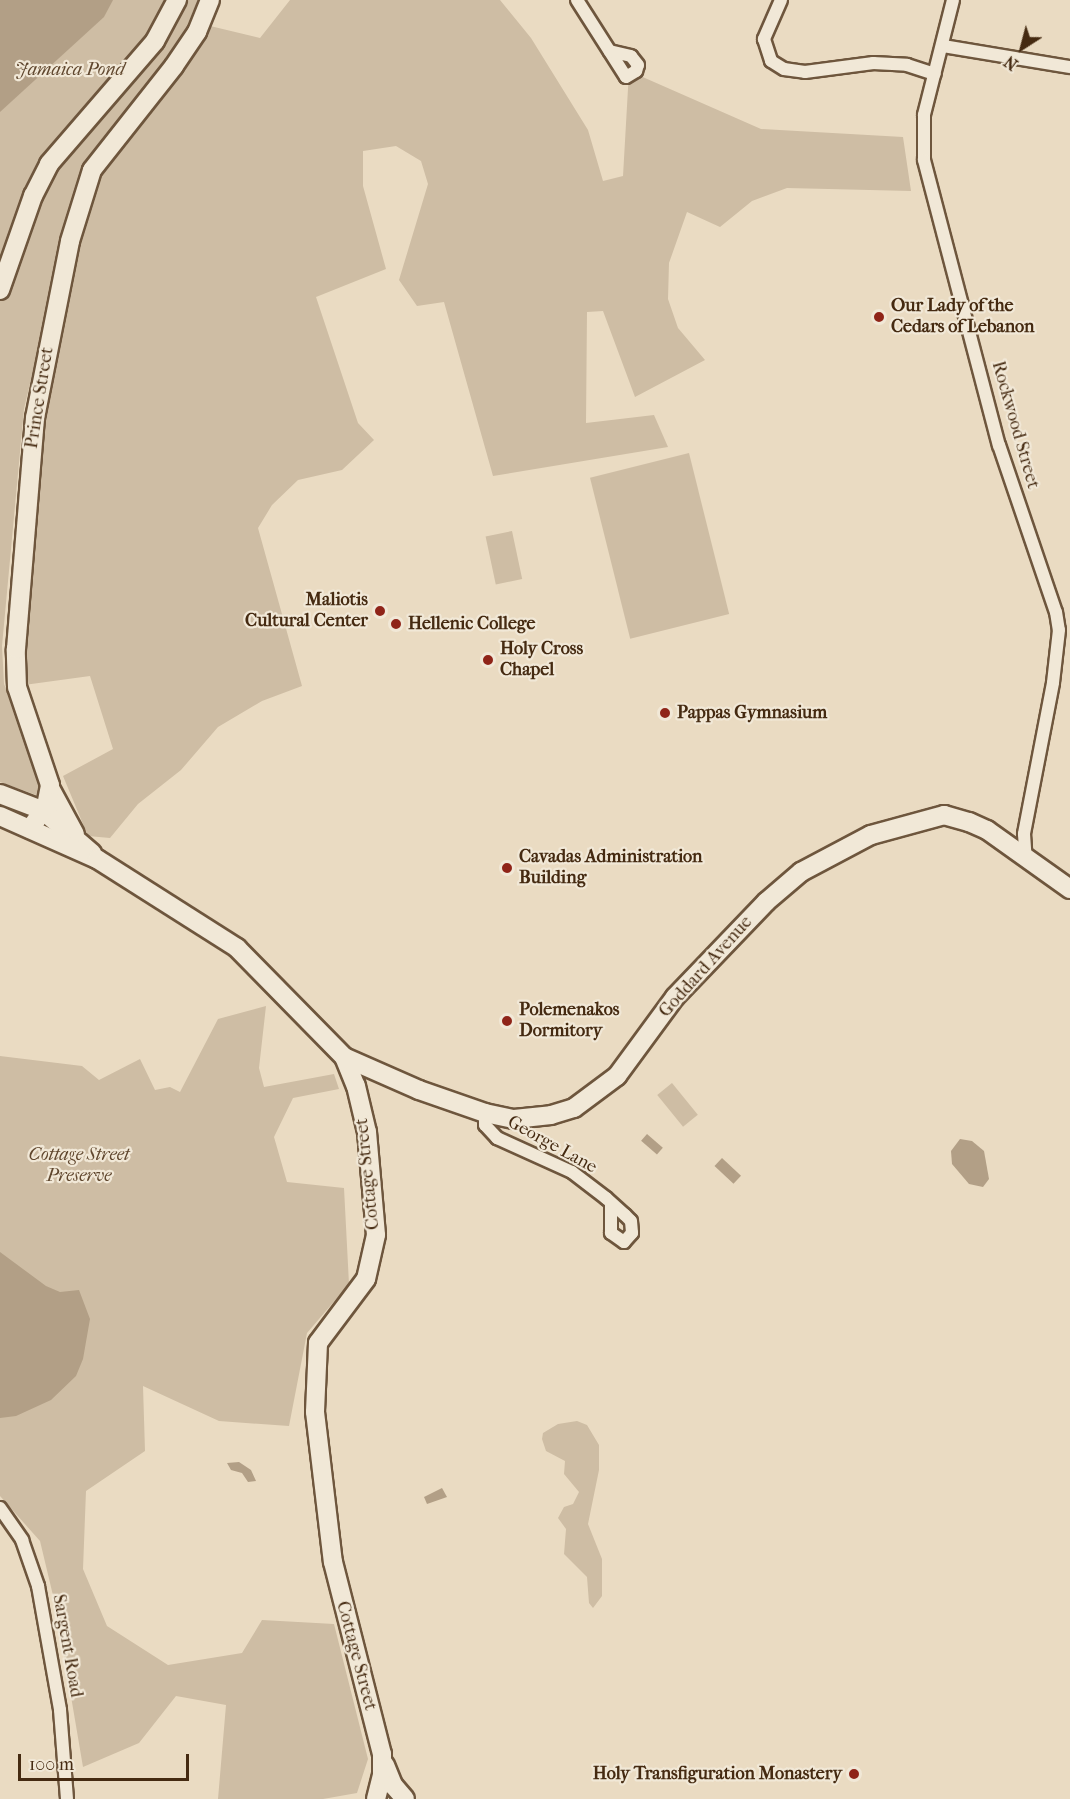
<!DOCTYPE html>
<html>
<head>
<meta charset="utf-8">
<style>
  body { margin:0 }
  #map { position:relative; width:1070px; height:1799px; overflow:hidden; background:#eadbc2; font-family:"IM FELL French Canon",serif }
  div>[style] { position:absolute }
  .green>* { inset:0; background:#cebda4; transform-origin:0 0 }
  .water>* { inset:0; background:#b29f86; transform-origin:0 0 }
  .roads { filter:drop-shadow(2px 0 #6e563d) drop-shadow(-2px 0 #6e563d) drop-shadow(0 2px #6e563d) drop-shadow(0 -2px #6e563d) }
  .street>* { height:12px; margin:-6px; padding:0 6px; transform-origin:6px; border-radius:6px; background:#f1e8d7 }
  .secondary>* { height:18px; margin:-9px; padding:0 9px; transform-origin:9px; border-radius:9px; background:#f1e8d7 }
  .dots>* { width:16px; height:16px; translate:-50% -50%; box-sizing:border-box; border:3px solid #f1e8d7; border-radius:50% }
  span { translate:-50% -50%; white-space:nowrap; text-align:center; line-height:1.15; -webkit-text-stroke:4.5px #f1e8d7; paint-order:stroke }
  .park-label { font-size:18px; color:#60472e; font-style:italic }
  .poi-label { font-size:18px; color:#452a11; font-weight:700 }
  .left { translate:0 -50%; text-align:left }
  .right { translate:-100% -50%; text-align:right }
  .street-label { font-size:18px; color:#452a11 }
  .north { position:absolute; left:992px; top:18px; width:60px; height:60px; -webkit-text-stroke:4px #f1e8d7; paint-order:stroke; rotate:216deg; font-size:16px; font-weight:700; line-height:24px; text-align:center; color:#452a11 }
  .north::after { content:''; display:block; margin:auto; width:21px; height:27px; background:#452a11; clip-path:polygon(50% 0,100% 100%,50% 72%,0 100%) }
  .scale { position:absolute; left:18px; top:1754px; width:171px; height:27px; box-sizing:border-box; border:3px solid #452a11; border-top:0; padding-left:8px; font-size:18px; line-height:21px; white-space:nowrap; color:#452a11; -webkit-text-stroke:4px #f1e8d7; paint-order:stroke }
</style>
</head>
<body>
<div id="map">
  <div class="green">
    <i style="clip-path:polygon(0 0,198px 0,186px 28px,160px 70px,113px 126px,78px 181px,24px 409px,2px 646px,4px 684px,43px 775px,39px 796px,0 782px)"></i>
    <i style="clip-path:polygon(290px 0,500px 0,531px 38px,588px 130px,603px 181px,623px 176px,629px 71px,761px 129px,903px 137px,911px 191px,787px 188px,752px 201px,720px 227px,687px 212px,669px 263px,668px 299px,678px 328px,705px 360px,635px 397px,603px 311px,587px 312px,586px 423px,654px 415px,668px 447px,493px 476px,444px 302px,417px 306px,399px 280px,428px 184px,421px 161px,396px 146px,363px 151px,363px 186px,386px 269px,316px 297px,358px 423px,374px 440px,342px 470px,298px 480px,272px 505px,258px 528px,302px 686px,262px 701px,218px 727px,181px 770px,138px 804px,110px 838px,88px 836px,63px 776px,113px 749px,90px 676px,24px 685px,45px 409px,78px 228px,103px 166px,206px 25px,260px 38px)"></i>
    <i style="left:689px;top:453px;width:166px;height:102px;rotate:76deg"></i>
    <i style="left:512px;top:531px;width:49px;height:27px;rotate:78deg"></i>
    <i style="clip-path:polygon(266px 1006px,259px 1068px,264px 1087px,334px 1074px,339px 1089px,293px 1098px,274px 1137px,287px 1182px,344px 1188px,349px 1284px,307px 1333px,289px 1426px,219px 1421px,143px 1386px,145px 1451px,86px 1491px,83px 1569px,107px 1626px,168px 1665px,242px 1653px,262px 1620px,334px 1624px,368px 1759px,357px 1793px,323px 1799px,218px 1799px,226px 1705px,176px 1696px,139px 1743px,83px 1767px,56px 1608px,40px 1541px,0 1496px,0 1056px,82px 1066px,99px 1080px,140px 1059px,155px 1090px,170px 1087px,180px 1092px,218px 1019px)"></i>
    <i style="left:672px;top:1083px;width:41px;height:19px;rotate:51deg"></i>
    <i style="clip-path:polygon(577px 1421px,587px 1425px,599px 1445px,599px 1470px,588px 1524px,602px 1559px,602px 1596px,593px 1608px,589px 1603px,587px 1577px,564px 1554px,566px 1529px,558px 1518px,564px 1507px,573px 1504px,579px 1492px,564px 1474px,565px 1461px,546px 1451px,542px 1439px,543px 1433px,558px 1424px)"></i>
  </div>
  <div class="water">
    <i style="clip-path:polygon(0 0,113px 0,104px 17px,0 112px)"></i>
    <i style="left:647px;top:1134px;width:21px;height:9px;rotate:41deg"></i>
    <i style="clip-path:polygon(960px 1139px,972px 1141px,984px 1151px,989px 1179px,983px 1187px,969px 1184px,952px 1164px,951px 1151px)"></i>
    <i style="left:722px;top:1158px;width:26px;height:11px;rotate:43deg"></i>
    <i style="clip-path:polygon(0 1252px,46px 1286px,60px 1292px,79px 1290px,90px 1319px,83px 1359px,76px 1376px,51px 1400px,16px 1416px,0 1418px)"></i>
    <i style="clip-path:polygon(239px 1462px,251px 1470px,256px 1481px,248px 1482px,242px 1473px,231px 1470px,227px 1463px)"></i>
    <i style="clip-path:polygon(442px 1488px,447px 1497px,427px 1504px,424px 1497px)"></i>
  </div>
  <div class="roads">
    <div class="street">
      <i style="left:577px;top:0;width:91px;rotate:57.5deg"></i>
      <i style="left:626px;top:77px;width:12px;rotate:-31deg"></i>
      <i style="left:636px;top:71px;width:6px;rotate:-72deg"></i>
      <i style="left:638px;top:65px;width:11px;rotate:-128deg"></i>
      <i style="left:631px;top:56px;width:22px;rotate:-167deg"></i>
      <i style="left:781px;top:0;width:43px;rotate:113.6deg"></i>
      <i style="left:764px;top:39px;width:23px;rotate:72deg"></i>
      <i style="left:771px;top:61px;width:15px;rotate:32deg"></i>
      <i style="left:784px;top:69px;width:21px;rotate:8deg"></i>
      <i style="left:805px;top:72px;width:69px;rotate:-7.5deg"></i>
      <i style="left:873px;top:63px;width:34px;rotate:3deg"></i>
      <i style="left:907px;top:65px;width:29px;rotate:18deg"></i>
      <i style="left:953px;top:0;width:119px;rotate:104.2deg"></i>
      <i style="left:924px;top:115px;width:45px;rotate:90deg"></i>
      <i style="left:924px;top:160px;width:295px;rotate:75.3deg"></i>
      <i style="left:999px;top:445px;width:176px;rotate:71.2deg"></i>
      <i style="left:1056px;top:612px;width:18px;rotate:81deg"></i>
      <i style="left:1059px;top:630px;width:53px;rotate:96.5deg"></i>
      <i style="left:1053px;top:683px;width:154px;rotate:100.9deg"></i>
      <i style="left:1024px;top:834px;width:26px;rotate:86deg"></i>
      <i style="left:943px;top:46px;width:129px;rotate:9.4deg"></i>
      <i style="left:485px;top:1113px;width:12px;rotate:90deg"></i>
      <i style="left:485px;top:1125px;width:18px;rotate:47deg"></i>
      <i style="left:497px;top:1138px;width:82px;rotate:24.4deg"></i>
      <i style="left:572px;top:1172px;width:43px;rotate:37.4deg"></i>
      <i style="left:606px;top:1198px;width:25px;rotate:42deg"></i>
      <i style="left:625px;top:1215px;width:8px;rotate:45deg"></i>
      <i style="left:631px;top:1221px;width:12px;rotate:85deg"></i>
      <i style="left:632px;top:1233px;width:12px;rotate:132deg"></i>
      <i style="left:624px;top:1242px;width:16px;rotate:-145deg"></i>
      <i style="left:611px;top:1233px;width:29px;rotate:-90deg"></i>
      <i style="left:0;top:1508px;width:39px;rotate:55deg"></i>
      <i style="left:22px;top:1540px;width:49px;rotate:70.8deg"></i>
      <i style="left:38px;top:1586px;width:126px;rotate:79.9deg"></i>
      <i style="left:60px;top:1710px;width:89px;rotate:85.5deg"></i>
    </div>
    <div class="secondary">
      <i style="left:0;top:290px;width:100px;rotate:-70.7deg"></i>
      <i style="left:33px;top:196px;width:36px;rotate:-63deg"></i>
      <i style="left:49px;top:164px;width:162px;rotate:-49.2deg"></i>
      <i style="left:155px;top:41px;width:47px;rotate:-61.8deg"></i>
      <i style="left:50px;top:788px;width:52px;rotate:61.5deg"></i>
      <i style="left:0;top:794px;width:45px;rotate:20.9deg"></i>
      <i style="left:42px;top:810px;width:66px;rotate:40.7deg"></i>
      <i style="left:0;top:816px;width:106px;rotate:23.9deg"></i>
      <i style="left:97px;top:859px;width:166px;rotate:32.4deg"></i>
      <i style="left:237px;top:948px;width:153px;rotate:45.5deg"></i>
      <i style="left:344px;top:1057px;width:31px;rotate:68deg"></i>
      <i style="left:356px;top:1086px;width:47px;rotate:76.6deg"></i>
      <i style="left:367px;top:1132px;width:103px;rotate:85deg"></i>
      <i style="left:376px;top:1235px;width:45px;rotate:102.8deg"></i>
      <i style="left:366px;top:1279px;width:80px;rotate:126.9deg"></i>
      <i style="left:318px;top:1343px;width:69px;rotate:92.5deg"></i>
      <i style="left:315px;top:1412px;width:151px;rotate:83.2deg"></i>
      <i style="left:333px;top:1562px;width:198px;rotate:75.7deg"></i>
      <i style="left:382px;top:1754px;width:21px;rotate:90deg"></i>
      <i style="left:382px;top:1775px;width:25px;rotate:104deg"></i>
      <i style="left:30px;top:829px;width:28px;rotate:-55deg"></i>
      <i style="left:46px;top:806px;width:21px;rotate:-79deg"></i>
      <i style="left:50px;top:785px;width:103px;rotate:-108.6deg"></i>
      <i style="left:17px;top:687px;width:38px;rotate:-92deg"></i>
      <i style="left:16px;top:649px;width:232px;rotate:-85.3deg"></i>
      <i style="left:35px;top:418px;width:180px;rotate:-78.8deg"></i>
      <i style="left:70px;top:241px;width:74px;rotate:-72.8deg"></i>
      <i style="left:92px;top:170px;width:132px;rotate:-51.7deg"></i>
      <i style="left:174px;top:66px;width:41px;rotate:-55.9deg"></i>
      <i style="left:197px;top:32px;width:35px;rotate:-68deg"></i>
      <i style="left:344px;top:1057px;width:82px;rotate:23.7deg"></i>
      <i style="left:419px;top:1090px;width:70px;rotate:19.2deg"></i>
      <i style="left:485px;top:1113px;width:30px;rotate:12deg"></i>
      <i style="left:514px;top:1119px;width:37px;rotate:-6deg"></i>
      <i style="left:551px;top:1115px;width:24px;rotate:-17deg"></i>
      <i style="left:574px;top:1108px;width:54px;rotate:-36.7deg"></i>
      <i style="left:617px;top:1076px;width:98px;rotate:-53.7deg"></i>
      <i style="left:675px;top:997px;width:132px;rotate:-46.2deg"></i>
      <i style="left:766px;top:902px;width:46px;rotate:-40.6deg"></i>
      <i style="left:801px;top:872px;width:79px;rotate:-27.9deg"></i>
      <i style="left:871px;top:835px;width:76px;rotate:-15.3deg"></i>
      <i style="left:944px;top:815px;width:26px;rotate:16deg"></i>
      <i style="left:969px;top:822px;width:20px;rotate:24deg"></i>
      <i style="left:987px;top:830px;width:102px;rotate:35.4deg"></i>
      <i style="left:385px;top:1765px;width:22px;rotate:68deg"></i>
      <i style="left:393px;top:1785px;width:18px;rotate:49deg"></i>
    </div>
  </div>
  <div class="dots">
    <i style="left:879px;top:317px;background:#8f2418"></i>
    <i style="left:380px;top:611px;background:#8f2418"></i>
    <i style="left:396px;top:624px;background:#8f2418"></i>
    <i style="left:488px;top:660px;background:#8f2418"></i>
    <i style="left:665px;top:713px;background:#8f2418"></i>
    <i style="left:507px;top:868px;background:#8f2418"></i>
    <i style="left:507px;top:1021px;background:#8f2418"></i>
    <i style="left:854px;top:1774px;background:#8f2418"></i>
  </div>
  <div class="park-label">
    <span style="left:70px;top:70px">Jamaica Pond</span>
    <span style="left:79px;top:1166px">Cottage Street<br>Preserve</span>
  </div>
  <div class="poi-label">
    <span class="left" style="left:891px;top:317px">Our Lady of the<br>Cedars of Lebanon</span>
    <span class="right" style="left:368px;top:611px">Maliotis<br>Cultural Center</span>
    <span class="left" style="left:408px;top:624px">Hellenic College</span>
    <span class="left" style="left:500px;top:660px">Holy Cross<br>Chapel</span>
    <span class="left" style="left:677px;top:713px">Pappas Gymnasium</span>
    <span class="left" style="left:519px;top:868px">Cavadas Administration<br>Building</span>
    <span class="left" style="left:519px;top:1021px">Polemenakos<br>Dormitory</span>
    <span class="right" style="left:842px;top:1774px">Holy Transfiguration Monastery</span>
  </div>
  <div class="street-label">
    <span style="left:40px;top:398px;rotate:-81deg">Prince Street</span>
    <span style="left:1015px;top:425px;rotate:74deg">Rockwood Street</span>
    <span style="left:706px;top:967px;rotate:-48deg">Goddard Avenue</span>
    <span style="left:552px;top:1145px;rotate:29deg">George Lane</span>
    <span style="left:368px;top:1174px;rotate:-96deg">Cottage Street</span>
    <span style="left:67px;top:1646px;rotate:80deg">Sargent Road</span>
    <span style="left:356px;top:1656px;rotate:75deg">Cottage Street</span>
  </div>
  <div class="north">N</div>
  <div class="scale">100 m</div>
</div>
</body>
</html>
